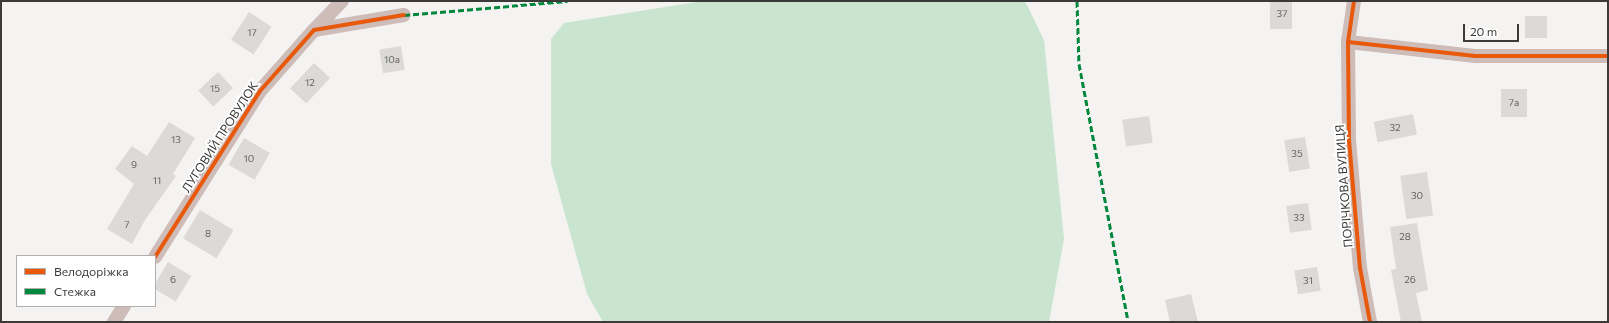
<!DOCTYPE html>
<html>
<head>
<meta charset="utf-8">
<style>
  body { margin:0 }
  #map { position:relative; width:1609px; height:323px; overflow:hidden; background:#f5f3f1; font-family:Commissioner,sans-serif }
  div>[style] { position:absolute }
  .green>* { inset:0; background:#c9e5cf }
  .building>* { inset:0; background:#dbdad9; transform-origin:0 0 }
  .minor>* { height:14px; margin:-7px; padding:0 7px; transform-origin:7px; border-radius:7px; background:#cebcb9 }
  .quiet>* { height:3px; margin-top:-1.5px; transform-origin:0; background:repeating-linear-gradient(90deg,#00873e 0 6px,transparent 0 9px) }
  .cycleway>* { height:4px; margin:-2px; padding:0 2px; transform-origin:2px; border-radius:2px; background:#e8590c }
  span { translate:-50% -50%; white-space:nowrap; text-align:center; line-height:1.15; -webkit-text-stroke:3.5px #fff; paint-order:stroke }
  .number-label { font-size:10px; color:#646361 }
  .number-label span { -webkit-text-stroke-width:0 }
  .street-label { font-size:12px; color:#3b3a38 }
  .frame { position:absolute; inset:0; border:2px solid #3b3a38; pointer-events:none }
  .legend { position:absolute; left:16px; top:255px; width:140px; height:52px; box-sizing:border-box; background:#fff; border:1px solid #b1b0af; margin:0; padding:5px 7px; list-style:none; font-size:12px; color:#3b3a38 }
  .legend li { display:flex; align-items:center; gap:8px; height:20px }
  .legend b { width:20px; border:1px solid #b1b0af }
  .scale { position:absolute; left:1463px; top:24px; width:56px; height:18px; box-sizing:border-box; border:2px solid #3b3a38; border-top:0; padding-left:5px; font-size:12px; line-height:14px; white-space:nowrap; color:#3b3a38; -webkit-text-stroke:3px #fff; paint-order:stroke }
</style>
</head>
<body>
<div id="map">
  <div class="green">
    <i style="clip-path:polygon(703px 1px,1025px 1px,1044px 40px,1064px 239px,1049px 322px,603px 322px,587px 294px,551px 164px,551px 39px,564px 23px)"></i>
  </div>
  <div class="building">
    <i style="left:1270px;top:1px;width:22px;height:28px"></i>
    <i style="left:249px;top:12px;width:27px;height:33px;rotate:33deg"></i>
    <i style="left:1547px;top:16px;width:22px;height:22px;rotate:90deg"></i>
    <i style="left:401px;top:46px;width:24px;height:22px;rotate:81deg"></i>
    <i style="left:314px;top:63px;width:22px;height:35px;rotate:43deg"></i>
    <i style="left:218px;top:72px;width:22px;height:27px;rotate:47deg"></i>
    <i style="left:1501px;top:89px;width:26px;height:28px"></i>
    <i style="left:1413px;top:114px;width:21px;height:40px;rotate:79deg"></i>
    <i style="left:1149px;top:116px;width:27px;height:27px;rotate:82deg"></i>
    <i style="clip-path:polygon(169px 122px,195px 138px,173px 174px,176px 176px,145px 220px,132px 244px,107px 229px,134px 184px,115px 169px,132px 146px,147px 156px)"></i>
    <i style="left:1305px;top:137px;width:32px;height:21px;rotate:81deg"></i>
    <i style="left:244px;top:138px;width:30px;height:31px;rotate:30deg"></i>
    <i style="left:1427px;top:172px;width:44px;height:27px;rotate:82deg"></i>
    <i style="left:1308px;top:203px;width:27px;height:22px;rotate:82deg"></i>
    <i style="left:200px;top:210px;width:39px;height:33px;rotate:31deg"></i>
    <i style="clip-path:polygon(1417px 223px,1428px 290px,1416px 293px,1422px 322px,1401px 322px,1391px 270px,1396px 269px,1390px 227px)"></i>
    <i style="left:168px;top:262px;width:27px;height:30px;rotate:31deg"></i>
    <i style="left:1317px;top:267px;width:24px;height:23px;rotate:81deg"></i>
    <i style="clip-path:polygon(1191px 294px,1198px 322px,1170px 322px,1165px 300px)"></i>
  </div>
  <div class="minor">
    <i style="left:1354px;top:1px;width:41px;rotate:98.3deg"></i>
    <i style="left:1348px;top:42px;width:98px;rotate:89.4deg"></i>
    <i style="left:1349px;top:140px;width:128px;rotate:85.1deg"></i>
    <i style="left:1360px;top:268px;width:55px;rotate:79.5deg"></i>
    <i style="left:314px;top:30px;width:40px;rotate:-46deg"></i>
    <i style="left:1348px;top:42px;width:128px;rotate:6.3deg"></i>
    <i style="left:1475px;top:56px;width:133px"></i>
    <i style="left:155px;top:257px;width:196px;rotate:-57.7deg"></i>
    <i style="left:260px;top:91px;width:81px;rotate:-48.5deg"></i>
    <i style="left:314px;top:30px;width:91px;rotate:-9.5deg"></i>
    <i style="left:114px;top:322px;width:19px;rotate:-58deg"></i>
  </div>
  <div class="quiet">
    <i style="left:1077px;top:1px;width:63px;rotate:88.2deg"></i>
    <i style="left:1079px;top:64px;width:263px;rotate:79.2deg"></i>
    <i style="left:404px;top:15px;width:164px;rotate:-4.9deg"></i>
  </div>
  <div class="cycleway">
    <i style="left:1354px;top:1px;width:41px;rotate:98.3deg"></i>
    <i style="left:1348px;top:42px;width:98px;rotate:89.4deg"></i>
    <i style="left:1349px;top:140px;width:128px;rotate:85.1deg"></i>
    <i style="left:1360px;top:268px;width:55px;rotate:79.5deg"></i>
    <i style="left:1348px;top:42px;width:128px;rotate:6.3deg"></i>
    <i style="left:1475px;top:56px;width:133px"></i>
    <i style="left:155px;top:257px;width:196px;rotate:-57.7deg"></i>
    <i style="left:260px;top:91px;width:81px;rotate:-48.5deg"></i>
    <i style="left:314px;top:30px;width:91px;rotate:-9.5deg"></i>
  </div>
  <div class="number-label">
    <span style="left:1282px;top:14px">37</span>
    <span style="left:252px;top:33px">17</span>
    <span style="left:392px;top:60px">10а</span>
    <span style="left:310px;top:83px">12</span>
    <span style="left:215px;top:89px">15</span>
    <span style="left:1514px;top:103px">7а</span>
    <span style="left:1395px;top:128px">32</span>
    <span style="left:176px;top:140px">13</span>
    <span style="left:1297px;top:154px">35</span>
    <span style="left:249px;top:159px">10</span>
    <span style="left:134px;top:165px">9</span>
    <span style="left:157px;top:181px">11</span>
    <span style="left:1417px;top:196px">30</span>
    <span style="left:1299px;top:218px">33</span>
    <span style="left:127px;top:225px">7</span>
    <span style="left:208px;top:234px">8</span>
    <span style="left:1405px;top:237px">28</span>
    <span style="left:173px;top:280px">6</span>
    <span style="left:1410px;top:280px">26</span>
    <span style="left:1308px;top:281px">31</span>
  </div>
  <div class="street-label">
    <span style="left:220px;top:137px;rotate:-57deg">ЛУГОВИЙ ПРОВУЛОК</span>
    <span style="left:1344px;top:186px;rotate:-94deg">ПОРІЧКОВА ВУЛИЦЯ</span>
  </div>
  <div class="frame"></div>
  <ul class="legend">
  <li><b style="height:5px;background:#e8590c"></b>Велодоріжка</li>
  <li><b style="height:5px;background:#00873e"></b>Стежка</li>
  </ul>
  <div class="scale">20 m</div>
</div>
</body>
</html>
